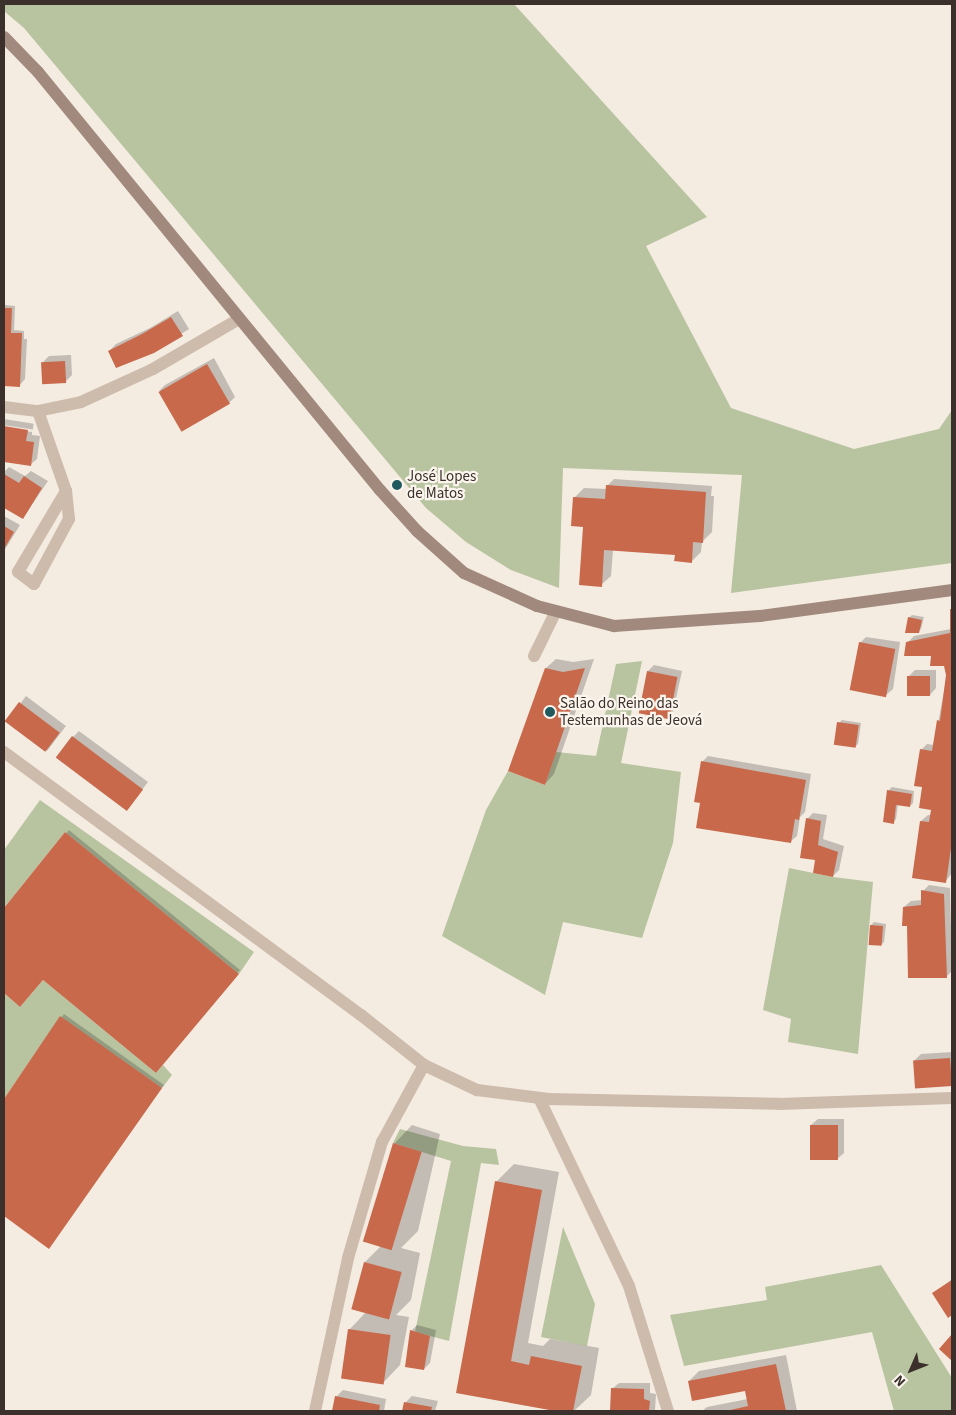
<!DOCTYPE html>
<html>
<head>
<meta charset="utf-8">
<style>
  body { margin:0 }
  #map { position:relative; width:956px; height:1415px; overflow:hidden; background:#f4ebe1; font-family:"Source Sans 3",sans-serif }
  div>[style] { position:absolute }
  .green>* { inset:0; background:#b8c4a0 }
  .shadow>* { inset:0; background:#0003; transform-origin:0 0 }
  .building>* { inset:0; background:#c8694b; transform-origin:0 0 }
  .street>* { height:12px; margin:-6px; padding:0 6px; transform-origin:6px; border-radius:6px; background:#cdbbac }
  .secondary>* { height:12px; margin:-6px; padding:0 6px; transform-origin:6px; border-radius:6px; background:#a18a7d }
  .dots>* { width:14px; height:14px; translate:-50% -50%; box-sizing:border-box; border:2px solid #fbf5ee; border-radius:50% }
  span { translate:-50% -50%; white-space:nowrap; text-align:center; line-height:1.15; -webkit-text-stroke:4.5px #fbf5ee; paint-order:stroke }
  .poi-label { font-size:15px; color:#3b302b }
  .left { translate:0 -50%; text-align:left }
  .frame { position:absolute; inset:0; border:5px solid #3b302b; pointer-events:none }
  .north { position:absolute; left:886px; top:1345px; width:50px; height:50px; -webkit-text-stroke:4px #fbf5ee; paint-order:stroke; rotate:226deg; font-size:14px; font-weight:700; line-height:20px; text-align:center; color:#3b302b }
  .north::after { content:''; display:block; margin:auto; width:18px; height:22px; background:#3b302b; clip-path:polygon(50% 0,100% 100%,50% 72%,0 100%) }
</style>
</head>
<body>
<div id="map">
  <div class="green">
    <i style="clip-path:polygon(4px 4px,514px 4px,707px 217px,646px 246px,731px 408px,854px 449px,939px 429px,952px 410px,952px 563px,731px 593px,742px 475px,563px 468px,559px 588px,511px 570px,466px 542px,426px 508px,24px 28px,4px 11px)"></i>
    <i style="clip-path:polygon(642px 661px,621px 763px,681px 772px,673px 843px,642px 938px,563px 922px,545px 995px,442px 936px,486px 810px,508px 771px,545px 785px,556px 752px,596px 756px,616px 664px)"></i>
    <i style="clip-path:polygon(40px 800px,254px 952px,239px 974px,65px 832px,4px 908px,4px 850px)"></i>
    <i style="clip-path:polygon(789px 868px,833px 877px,873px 882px,858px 1054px,788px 1042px,791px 1019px,763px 1010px)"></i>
    <i style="clip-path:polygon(43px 980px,156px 1073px,163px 1065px,172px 1075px,162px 1088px,60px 1017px,4px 1099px,4px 993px,20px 1007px)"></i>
    <i style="clip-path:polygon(400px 1129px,463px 1146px,496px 1149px,499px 1165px,481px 1163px,449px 1341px,415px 1332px,451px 1161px,393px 1143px)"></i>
    <i style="clip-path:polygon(563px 1227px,595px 1304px,587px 1346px,541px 1337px)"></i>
    <i style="clip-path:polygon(881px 1265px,952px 1378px,952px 1411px,894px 1411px,872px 1332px,684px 1366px,670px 1315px,767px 1300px,765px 1287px)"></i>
  </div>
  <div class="shadow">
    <i style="clip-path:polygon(5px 305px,15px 306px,14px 330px,24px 331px,24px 339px,27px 339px,25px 379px,19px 386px,4px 385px)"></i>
    <i style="clip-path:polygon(178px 311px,189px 329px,153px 352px,109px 351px,116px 344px,150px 328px)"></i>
    <i style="clip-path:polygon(71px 355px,72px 375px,65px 382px,43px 362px,49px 356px)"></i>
    <i style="clip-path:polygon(214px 358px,235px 397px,229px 403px,159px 391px,165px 385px)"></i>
    <i style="left:4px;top:419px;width:30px;height:6px;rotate:9deg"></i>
    <i style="clip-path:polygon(4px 428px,32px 432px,32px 435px,40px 436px,37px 459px,30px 465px,4px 461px)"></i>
    <i style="clip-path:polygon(9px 467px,25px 476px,31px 471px,48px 481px,23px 518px,4px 506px,4px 472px)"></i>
    <i style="clip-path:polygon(614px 479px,712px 486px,711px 496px,714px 496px,712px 532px,702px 542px,701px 552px,691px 562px,676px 554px,613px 550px,611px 576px,601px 585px,574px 498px,584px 488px,607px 489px,607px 486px)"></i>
    <i style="clip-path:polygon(4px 516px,20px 525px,4px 551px)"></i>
    <i style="clip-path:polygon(952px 608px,952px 873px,945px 882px,921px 821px,928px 815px,931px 815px,932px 809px,924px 786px,921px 750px,927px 744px,934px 745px,947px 675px,946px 664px,932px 655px,907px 643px,914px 636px,951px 629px)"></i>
    <i style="clip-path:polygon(912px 615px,924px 617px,921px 629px,918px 632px,909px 618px)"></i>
    <i style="clip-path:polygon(866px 637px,900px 642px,893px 689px,886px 695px,860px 643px)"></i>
    <i style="clip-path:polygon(556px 659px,573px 662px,594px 659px,554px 774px,545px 784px,546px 668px)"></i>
    <i style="clip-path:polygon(654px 665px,682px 671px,673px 712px,667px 718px,648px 671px)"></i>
    <i style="clip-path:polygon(915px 670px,936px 670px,936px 688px,930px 695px,908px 677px)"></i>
    <i style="left:26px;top:696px;width:50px;height:31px;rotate:37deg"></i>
    <i style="clip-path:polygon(842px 720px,861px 723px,858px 744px,855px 747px,839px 723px)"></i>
    <i style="clip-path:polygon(79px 731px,148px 782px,127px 809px,73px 737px)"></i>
    <i style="clip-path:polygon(708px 756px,811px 774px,805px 812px,800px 817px,797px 836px,790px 842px,701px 802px,702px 762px)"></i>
    <i style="clip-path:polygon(892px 787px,914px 791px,913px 803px,910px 806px,898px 804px,896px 819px,893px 822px,884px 821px,889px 790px)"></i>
    <i style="clip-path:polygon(813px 813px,827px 815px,823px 839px,844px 846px,839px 870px,833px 876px,817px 859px,807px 819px)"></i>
    <i style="clip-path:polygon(69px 830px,240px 970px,159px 1068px,43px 978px,20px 1005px,4px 992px,4px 910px)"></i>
    <i style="clip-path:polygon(929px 885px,950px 888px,952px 971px,946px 977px,908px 925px,904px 907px,911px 901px,922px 900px,923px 891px)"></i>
    <i style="clip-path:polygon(874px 922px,886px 924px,884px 942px,881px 945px,871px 925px)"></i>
    <i style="clip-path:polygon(64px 1014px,164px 1085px,49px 1248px,4px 1214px,4px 1101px)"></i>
    <i style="clip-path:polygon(952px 1052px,952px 1085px,914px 1061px,921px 1054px)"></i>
    <i style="clip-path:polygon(818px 1119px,844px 1119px,844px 1153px,837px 1159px,811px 1125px)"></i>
    <i style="clip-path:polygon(412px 1125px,440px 1134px,418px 1231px,401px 1248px,420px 1253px,411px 1300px,396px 1315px,409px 1317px,400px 1365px,382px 1384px,349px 1330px,367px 1311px,354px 1308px,365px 1262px,382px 1245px,394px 1144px)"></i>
    <i style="clip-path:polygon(514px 1164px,559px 1172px,528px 1343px,543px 1346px,550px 1339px,599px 1348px,591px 1395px,574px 1411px,562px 1411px,458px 1392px,496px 1182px)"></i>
    <i style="clip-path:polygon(952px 1279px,952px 1314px,949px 1316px,934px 1293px)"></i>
    <i style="clip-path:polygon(417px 1325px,436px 1330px,430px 1363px,424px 1369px,411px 1331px)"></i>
    <i style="clip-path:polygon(786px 1355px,797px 1411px,702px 1411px,707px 1407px,748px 1399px,746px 1390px,689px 1381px,699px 1371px)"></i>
    <i style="clip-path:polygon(619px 1383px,650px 1383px,650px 1393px,656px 1394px,655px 1410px,611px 1411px,612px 1389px)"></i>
    <i style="clip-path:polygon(343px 1390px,386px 1399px,384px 1411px,334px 1411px,336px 1397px)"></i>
    <i style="clip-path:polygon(412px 1396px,438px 1401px,435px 1411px,403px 1411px,406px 1402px)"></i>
  </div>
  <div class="building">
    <i style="clip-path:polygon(4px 308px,12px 308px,11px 333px,22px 333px,20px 387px,4px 386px)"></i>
    <i style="clip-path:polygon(171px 317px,183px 336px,154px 353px,116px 368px,108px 351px,142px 334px)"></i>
    <i style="left:65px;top:361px;width:22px;height:24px;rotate:87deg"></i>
    <i style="left:207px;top:364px;width:46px;height:56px;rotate:60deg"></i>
    <i style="clip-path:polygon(4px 426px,28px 430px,26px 441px,34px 442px,31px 466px,4px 462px)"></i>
    <i style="clip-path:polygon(4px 474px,19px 483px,24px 476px,42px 488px,23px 519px,4px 508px)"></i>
    <i style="clip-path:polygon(606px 485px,706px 492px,703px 543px,693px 542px,692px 563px,674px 561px,675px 555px,604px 550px,602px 587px,579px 585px,583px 527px,571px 526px,573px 497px,605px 499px)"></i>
    <i style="clip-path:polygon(4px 526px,14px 532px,4px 549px)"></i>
    <i style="clip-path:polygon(950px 609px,952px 609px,952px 841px,946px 883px,912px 878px,920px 821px,929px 822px,931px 810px,919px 808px,922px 787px,914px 786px,920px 749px,932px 751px,937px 720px,940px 721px,946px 675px,944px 666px,930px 666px,931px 656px,904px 656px,906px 642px,950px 633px)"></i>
    <i style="clip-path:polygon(908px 617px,922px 620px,919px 633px,905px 633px)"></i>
    <i style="left:859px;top:642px;width:37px;height:49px;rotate:11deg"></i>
    <i style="clip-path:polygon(545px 668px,563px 672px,585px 668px,545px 785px,508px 771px)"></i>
    <i style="left:647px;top:671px;width:31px;height:43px;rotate:11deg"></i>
    <i style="left:907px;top:676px;width:23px;height:20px"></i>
    <i style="left:19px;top:702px;width:51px;height:24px;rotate:37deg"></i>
    <i style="left:837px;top:722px;width:22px;height:23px;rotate:8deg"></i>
    <i style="left:72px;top:736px;width:89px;height:27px;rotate:37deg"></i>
    <i style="clip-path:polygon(701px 761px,806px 780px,799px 820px,795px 819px,791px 843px,696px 828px,700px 803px,694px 802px)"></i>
    <i style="clip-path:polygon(887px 790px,912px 794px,910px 807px,896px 805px,894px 824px,883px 822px)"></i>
    <i style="clip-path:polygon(806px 818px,821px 821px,818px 845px,838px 852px,833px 877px,813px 873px,815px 860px,800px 858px)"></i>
    <i style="clip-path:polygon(65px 832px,239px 974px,156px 1073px,43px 980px,20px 1007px,4px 993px,4px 908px)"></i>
    <i style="clip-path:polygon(921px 890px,944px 894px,947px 978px,908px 978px,907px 926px,902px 926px,903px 907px,921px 905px)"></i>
    <i style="left:870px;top:925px;width:13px;height:20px;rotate:4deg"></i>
    <i style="clip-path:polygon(60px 1016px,162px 1088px,49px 1249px,4px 1216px,4px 1099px)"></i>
    <i style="left:950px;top:1058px;width:28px;height:37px;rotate:86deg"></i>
    <i style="left:810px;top:1125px;width:28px;height:35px"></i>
    <i style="left:393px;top:1143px;width:30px;height:103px;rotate:17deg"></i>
    <i style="clip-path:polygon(495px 1181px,542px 1190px,511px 1361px,529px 1365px,531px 1356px,582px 1366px,573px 1411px,555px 1411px,456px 1393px)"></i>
    <i style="left:364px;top:1262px;width:39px;height:49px;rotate:15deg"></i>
    <i style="clip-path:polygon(952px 1280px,952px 1315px,948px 1318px,932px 1293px)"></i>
    <i style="left:348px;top:1329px;width:43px;height:50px;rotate:8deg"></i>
    <i style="clip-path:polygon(410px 1330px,430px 1336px,424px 1370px,405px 1367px)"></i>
    <i style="clip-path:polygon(952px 1334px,952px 1361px,939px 1349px)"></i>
    <i style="clip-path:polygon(776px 1364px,786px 1411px,726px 1411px,748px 1406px,745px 1391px,692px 1401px,688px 1381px)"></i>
    <i style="clip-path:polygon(611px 1388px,644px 1389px,644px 1399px,650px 1401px,649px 1411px,610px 1411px)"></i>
    <i style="clip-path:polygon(335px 1396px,380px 1405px,379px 1411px,332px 1411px)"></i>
    <i style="clip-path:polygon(404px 1402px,432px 1407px,431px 1411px,402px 1411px)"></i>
  </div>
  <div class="street">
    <i style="left:4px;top:407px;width:34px;rotate:7deg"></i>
    <i style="left:38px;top:411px;width:44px;rotate:-11.8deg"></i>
    <i style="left:81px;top:402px;width:79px;rotate:-24.6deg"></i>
    <i style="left:153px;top:369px;width:99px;rotate:-30.2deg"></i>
    <i style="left:38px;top:411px;width:85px;rotate:70.7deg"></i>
    <i style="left:66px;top:491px;width:94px;rotate:120.7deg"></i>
    <i style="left:18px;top:572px;width:20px;rotate:37deg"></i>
    <i style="left:34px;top:584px;width:74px;rotate:-61.7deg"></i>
    <i style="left:69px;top:519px;width:28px;rotate:-96deg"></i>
    <i style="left:534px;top:656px;width:50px;rotate:-63.9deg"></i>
    <i style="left:4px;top:752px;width:443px;rotate:36.4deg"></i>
    <i style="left:361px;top:1015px;width:80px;rotate:38.4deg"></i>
    <i style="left:424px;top:1065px;width:59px;rotate:25.3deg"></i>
    <i style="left:477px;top:1090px;width:72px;rotate:7.2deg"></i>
    <i style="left:548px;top:1099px;width:231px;rotate:1.2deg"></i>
    <i style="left:779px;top:1104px;width:173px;rotate:-2deg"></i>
    <i style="left:539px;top:1098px;width:208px;rotate:64.4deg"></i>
    <i style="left:629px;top:1286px;width:131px;rotate:72.7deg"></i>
    <i style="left:315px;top:1411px;width:157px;rotate:-77.8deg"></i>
    <i style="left:348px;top:1258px;width:121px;rotate:-73.7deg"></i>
    <i style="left:382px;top:1142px;width:88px;rotate:-61.4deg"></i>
  </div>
  <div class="secondary">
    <i style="left:4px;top:37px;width:49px;rotate:45.8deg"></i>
    <i style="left:38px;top:72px;width:540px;rotate:50.71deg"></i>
    <i style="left:380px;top:490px;width:55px;rotate:47.9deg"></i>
    <i style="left:417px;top:531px;width:63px;rotate:41.8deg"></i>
    <i style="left:464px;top:573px;width:80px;rotate:24.3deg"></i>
    <i style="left:537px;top:606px;width:80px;rotate:14.6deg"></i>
    <i style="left:614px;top:626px;width:146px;rotate:-3.9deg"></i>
    <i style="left:760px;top:616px;width:194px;rotate:-7.7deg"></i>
  </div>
  <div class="dots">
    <i style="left:397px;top:485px;background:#1f5a5e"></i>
    <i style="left:550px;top:712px;background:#1f5a5e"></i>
  </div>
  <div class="poi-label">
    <span class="left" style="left:407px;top:485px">José Lopes<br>de Matos</span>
    <span class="left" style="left:560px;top:712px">Salão do Reino das<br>Testemunhas de Jeová</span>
  </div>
  <div class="frame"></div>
  <div class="north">N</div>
</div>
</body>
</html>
